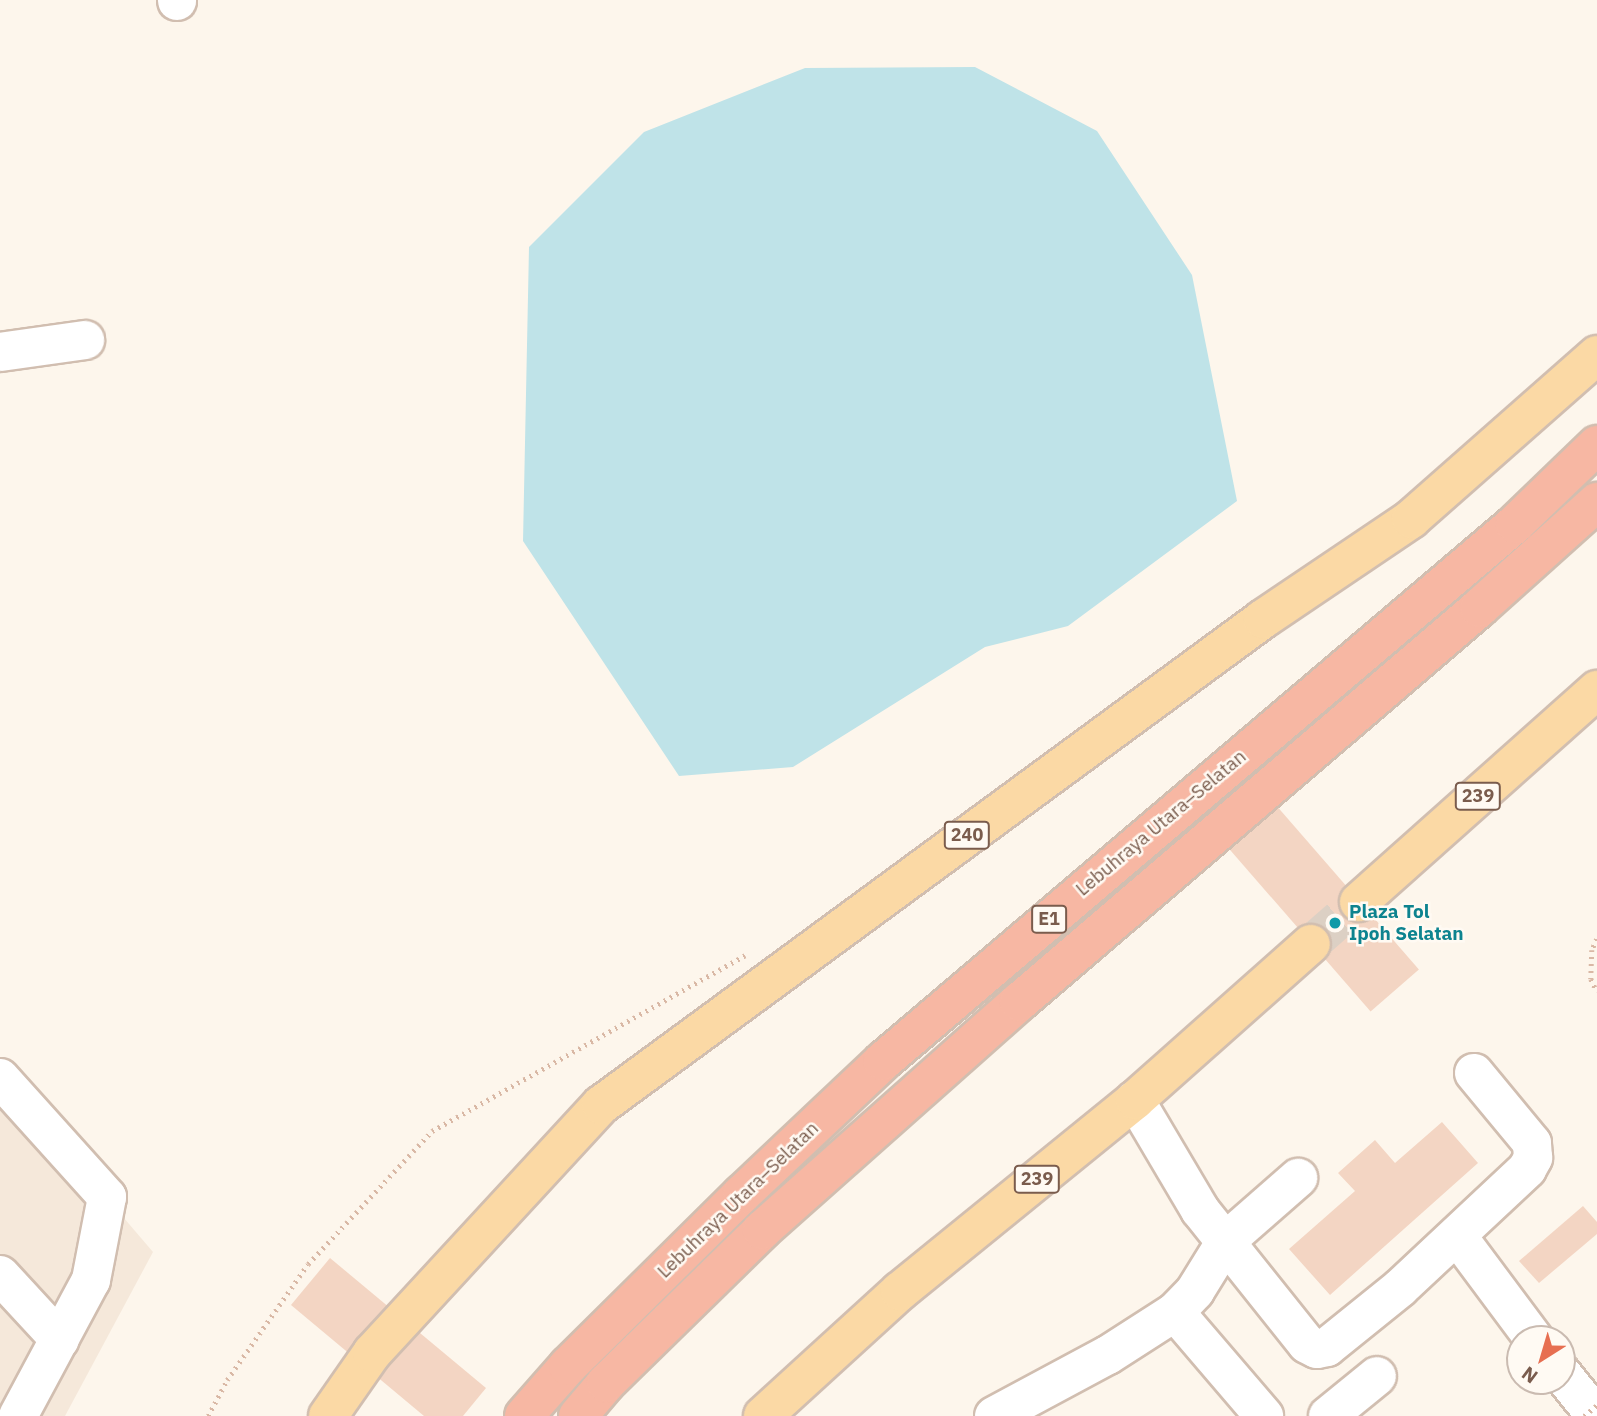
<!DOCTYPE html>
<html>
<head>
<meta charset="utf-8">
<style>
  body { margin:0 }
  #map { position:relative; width:1597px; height:1416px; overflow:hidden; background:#fdf6ec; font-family:"IBM Plex Sans",sans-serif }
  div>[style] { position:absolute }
  .residential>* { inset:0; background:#f5e8da }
  .water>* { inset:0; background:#bfe3e8 }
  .building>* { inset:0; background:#f3d5c3; transform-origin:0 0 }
  .major-tunnel>* { height:38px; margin-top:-19px; transform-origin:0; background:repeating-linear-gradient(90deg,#dcd0c4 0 38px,transparent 0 57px) }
  .path>* { height:4.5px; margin-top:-2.25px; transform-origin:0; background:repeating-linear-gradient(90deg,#d9b8a5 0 2px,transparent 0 7px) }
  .roads { filter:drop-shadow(2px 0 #d1beb0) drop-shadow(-2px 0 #d1beb0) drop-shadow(0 2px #d1beb0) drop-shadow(0 -2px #d1beb0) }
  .minor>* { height:38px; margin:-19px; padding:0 19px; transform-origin:19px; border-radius:19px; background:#fff }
  .major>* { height:38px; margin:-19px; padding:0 19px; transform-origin:19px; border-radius:19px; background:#fbd9a5 }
  .highway>* { height:38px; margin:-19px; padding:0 19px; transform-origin:19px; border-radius:19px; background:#f7b7a3 }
  .path-bridge>* { height:4.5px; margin-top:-2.25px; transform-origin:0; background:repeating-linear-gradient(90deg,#d9b8a5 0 2px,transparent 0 7px) }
  .dots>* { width:19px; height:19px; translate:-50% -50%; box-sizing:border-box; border:4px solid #fffaf3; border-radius:50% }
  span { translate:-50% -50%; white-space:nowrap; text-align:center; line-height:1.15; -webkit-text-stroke:5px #fffaf3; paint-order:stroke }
  .shield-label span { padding:2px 5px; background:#fffaf3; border:2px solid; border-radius:5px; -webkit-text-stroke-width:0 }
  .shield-label { font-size:18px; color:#7a5c4d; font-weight:700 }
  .street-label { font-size:19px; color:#7a5c4d }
  .culture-label { font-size:19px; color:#0d838f; font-weight:700 }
  .left { translate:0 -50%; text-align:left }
  .north { position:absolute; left:1506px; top:1325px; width:70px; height:70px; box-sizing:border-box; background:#fffaf3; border:2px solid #cabbb1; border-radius:50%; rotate:217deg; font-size:19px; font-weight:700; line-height:28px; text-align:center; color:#7a5c4d }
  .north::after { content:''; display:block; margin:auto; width:24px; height:32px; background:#e76f51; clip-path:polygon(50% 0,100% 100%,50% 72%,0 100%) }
</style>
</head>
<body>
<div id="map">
  <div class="residential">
    <i style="clip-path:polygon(0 1073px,153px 1252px,65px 1416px,0 1416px)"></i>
  </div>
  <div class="water">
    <i style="clip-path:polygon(975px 67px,1097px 131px,1192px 275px,1237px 501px,1068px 626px,985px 647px,793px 767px,679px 776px,523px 541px,529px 247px,644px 132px,805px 68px)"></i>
  </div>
  <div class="building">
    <i style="left:1268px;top:796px;width:230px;height:64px;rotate:49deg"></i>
    <i style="clip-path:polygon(1442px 1122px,1478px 1163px,1330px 1295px,1289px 1249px,1355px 1191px,1338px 1173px,1375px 1140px,1395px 1163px)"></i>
    <i style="clip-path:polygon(1583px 1206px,1597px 1222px,1597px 1234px,1539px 1283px,1519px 1261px)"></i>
    <i style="clip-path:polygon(330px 1258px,486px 1388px,463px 1416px,424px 1416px,291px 1305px)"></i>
  </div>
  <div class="major-tunnel">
    <i style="left:1311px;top:944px;width:64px;rotate:-41.2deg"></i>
  </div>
  <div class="path">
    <i style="left:1597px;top:939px;width:12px;rotate:114deg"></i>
    <i style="left:1592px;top:950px;width:29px;rotate:92deg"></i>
    <i style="left:1591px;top:979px;width:14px;rotate:65deg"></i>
    <i style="left:208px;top:1416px;width:41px;rotate:-62.2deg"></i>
    <i style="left:227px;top:1380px;width:141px;rotate:-55.1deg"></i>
    <i style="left:308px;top:1264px;width:182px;rotate:-47deg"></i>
    <i style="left:432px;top:1131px;width:359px;rotate:-29.3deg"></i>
  </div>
  <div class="roads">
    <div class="minor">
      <i style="left:177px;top:0;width:1px;rotate:90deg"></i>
      <i style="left:0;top:352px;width:86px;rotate:-8deg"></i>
      <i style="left:0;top:1078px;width:160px;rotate:48deg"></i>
      <i style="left:107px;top:1197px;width:85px;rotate:100.9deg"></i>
      <i style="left:91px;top:1280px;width:154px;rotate:118.2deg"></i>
      <i style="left:1135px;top:1100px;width:128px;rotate:59.4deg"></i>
      <i style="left:1200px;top:1210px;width:171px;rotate:51.4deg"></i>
      <i style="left:1307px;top:1344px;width:11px;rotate:27deg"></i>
      <i style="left:1317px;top:1349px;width:10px;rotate:-11deg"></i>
      <i style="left:1327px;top:1347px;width:94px;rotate:-38.9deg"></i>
      <i style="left:1400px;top:1288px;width:174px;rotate:-43.1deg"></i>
      <i style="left:1527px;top:1169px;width:13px;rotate:-61deg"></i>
      <i style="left:1533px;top:1158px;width:15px;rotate:-94deg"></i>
      <i style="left:1532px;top:1143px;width:91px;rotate:-129.6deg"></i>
      <i style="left:1458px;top:1237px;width:127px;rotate:53.3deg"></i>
      <i style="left:0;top:1275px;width:88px;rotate:47.3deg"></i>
      <i style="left:1175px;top:1312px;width:137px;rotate:49.4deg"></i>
      <i style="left:1562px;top:1374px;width:54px;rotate:51deg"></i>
      <i style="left:994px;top:1416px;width:129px;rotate:-28.2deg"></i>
      <i style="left:1108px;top:1355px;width:80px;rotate:-32.7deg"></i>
      <i style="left:1175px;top:1312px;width:29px;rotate:-46deg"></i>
      <i style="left:1195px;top:1291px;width:59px;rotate:-58.2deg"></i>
      <i style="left:1226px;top:1241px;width:96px;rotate:-41.2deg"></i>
      <i style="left:1328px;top:1416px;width:63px;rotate:-39.2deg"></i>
    </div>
    <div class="major">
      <i style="left:1359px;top:902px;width:319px;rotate:-41.7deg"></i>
      <i style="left:328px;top:1416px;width:77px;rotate:-55.1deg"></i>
      <i style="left:372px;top:1353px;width:338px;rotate:-47.3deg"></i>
      <i style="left:601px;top:1105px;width:821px;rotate:-36.28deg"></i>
      <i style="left:1263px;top:619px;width:179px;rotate:-34deg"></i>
      <i style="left:1411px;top:519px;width:248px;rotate:-41.4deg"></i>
      <i style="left:763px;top:1416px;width:185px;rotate:-42.4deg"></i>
      <i style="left:900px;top:1291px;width:303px;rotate:-39.1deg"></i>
      <i style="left:1135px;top:1100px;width:235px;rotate:-41.6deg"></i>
    </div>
    <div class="highway">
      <i style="left:524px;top:1416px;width:67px;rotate:-48.7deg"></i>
      <i style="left:568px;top:1366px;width:245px;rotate:-44.7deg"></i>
      <i style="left:742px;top:1194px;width:194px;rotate:-43.3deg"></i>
      <i style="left:883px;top:1061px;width:829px;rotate:-40.35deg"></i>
      <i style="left:1515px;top:524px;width:114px;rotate:-43.9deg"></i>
      <i style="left:578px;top:1416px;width:43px;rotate:-49.7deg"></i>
      <i style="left:606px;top:1383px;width:219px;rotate:-44.4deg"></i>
      <i style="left:762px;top:1230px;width:344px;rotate:-41.6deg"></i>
      <i style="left:1019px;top:1002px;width:606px;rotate:-40.58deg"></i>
      <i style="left:1479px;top:608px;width:159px;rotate:-41.9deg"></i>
    </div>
  </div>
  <div class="path-bridge">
    <i style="left:1584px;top:1416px;width:17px;rotate:-40deg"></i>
  </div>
  <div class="dots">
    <i style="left:1335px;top:923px;background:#0f9aa8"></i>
  </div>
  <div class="shield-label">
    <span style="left:1478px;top:796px">239</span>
    <span style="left:967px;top:835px">240</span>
    <span style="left:1049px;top:919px">E1</span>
    <span style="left:1037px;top:1179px">239</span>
  </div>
  <div class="street-label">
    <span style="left:1161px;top:823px;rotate:-40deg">Lebuhraya Utara–Selatan</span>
    <span style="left:738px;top:1200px;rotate:-44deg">Lebuhraya Utara–Selatan</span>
  </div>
  <div class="culture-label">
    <span class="left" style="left:1349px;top:923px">Plaza Tol<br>Ipoh Selatan</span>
  </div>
  <div class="north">N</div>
</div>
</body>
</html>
